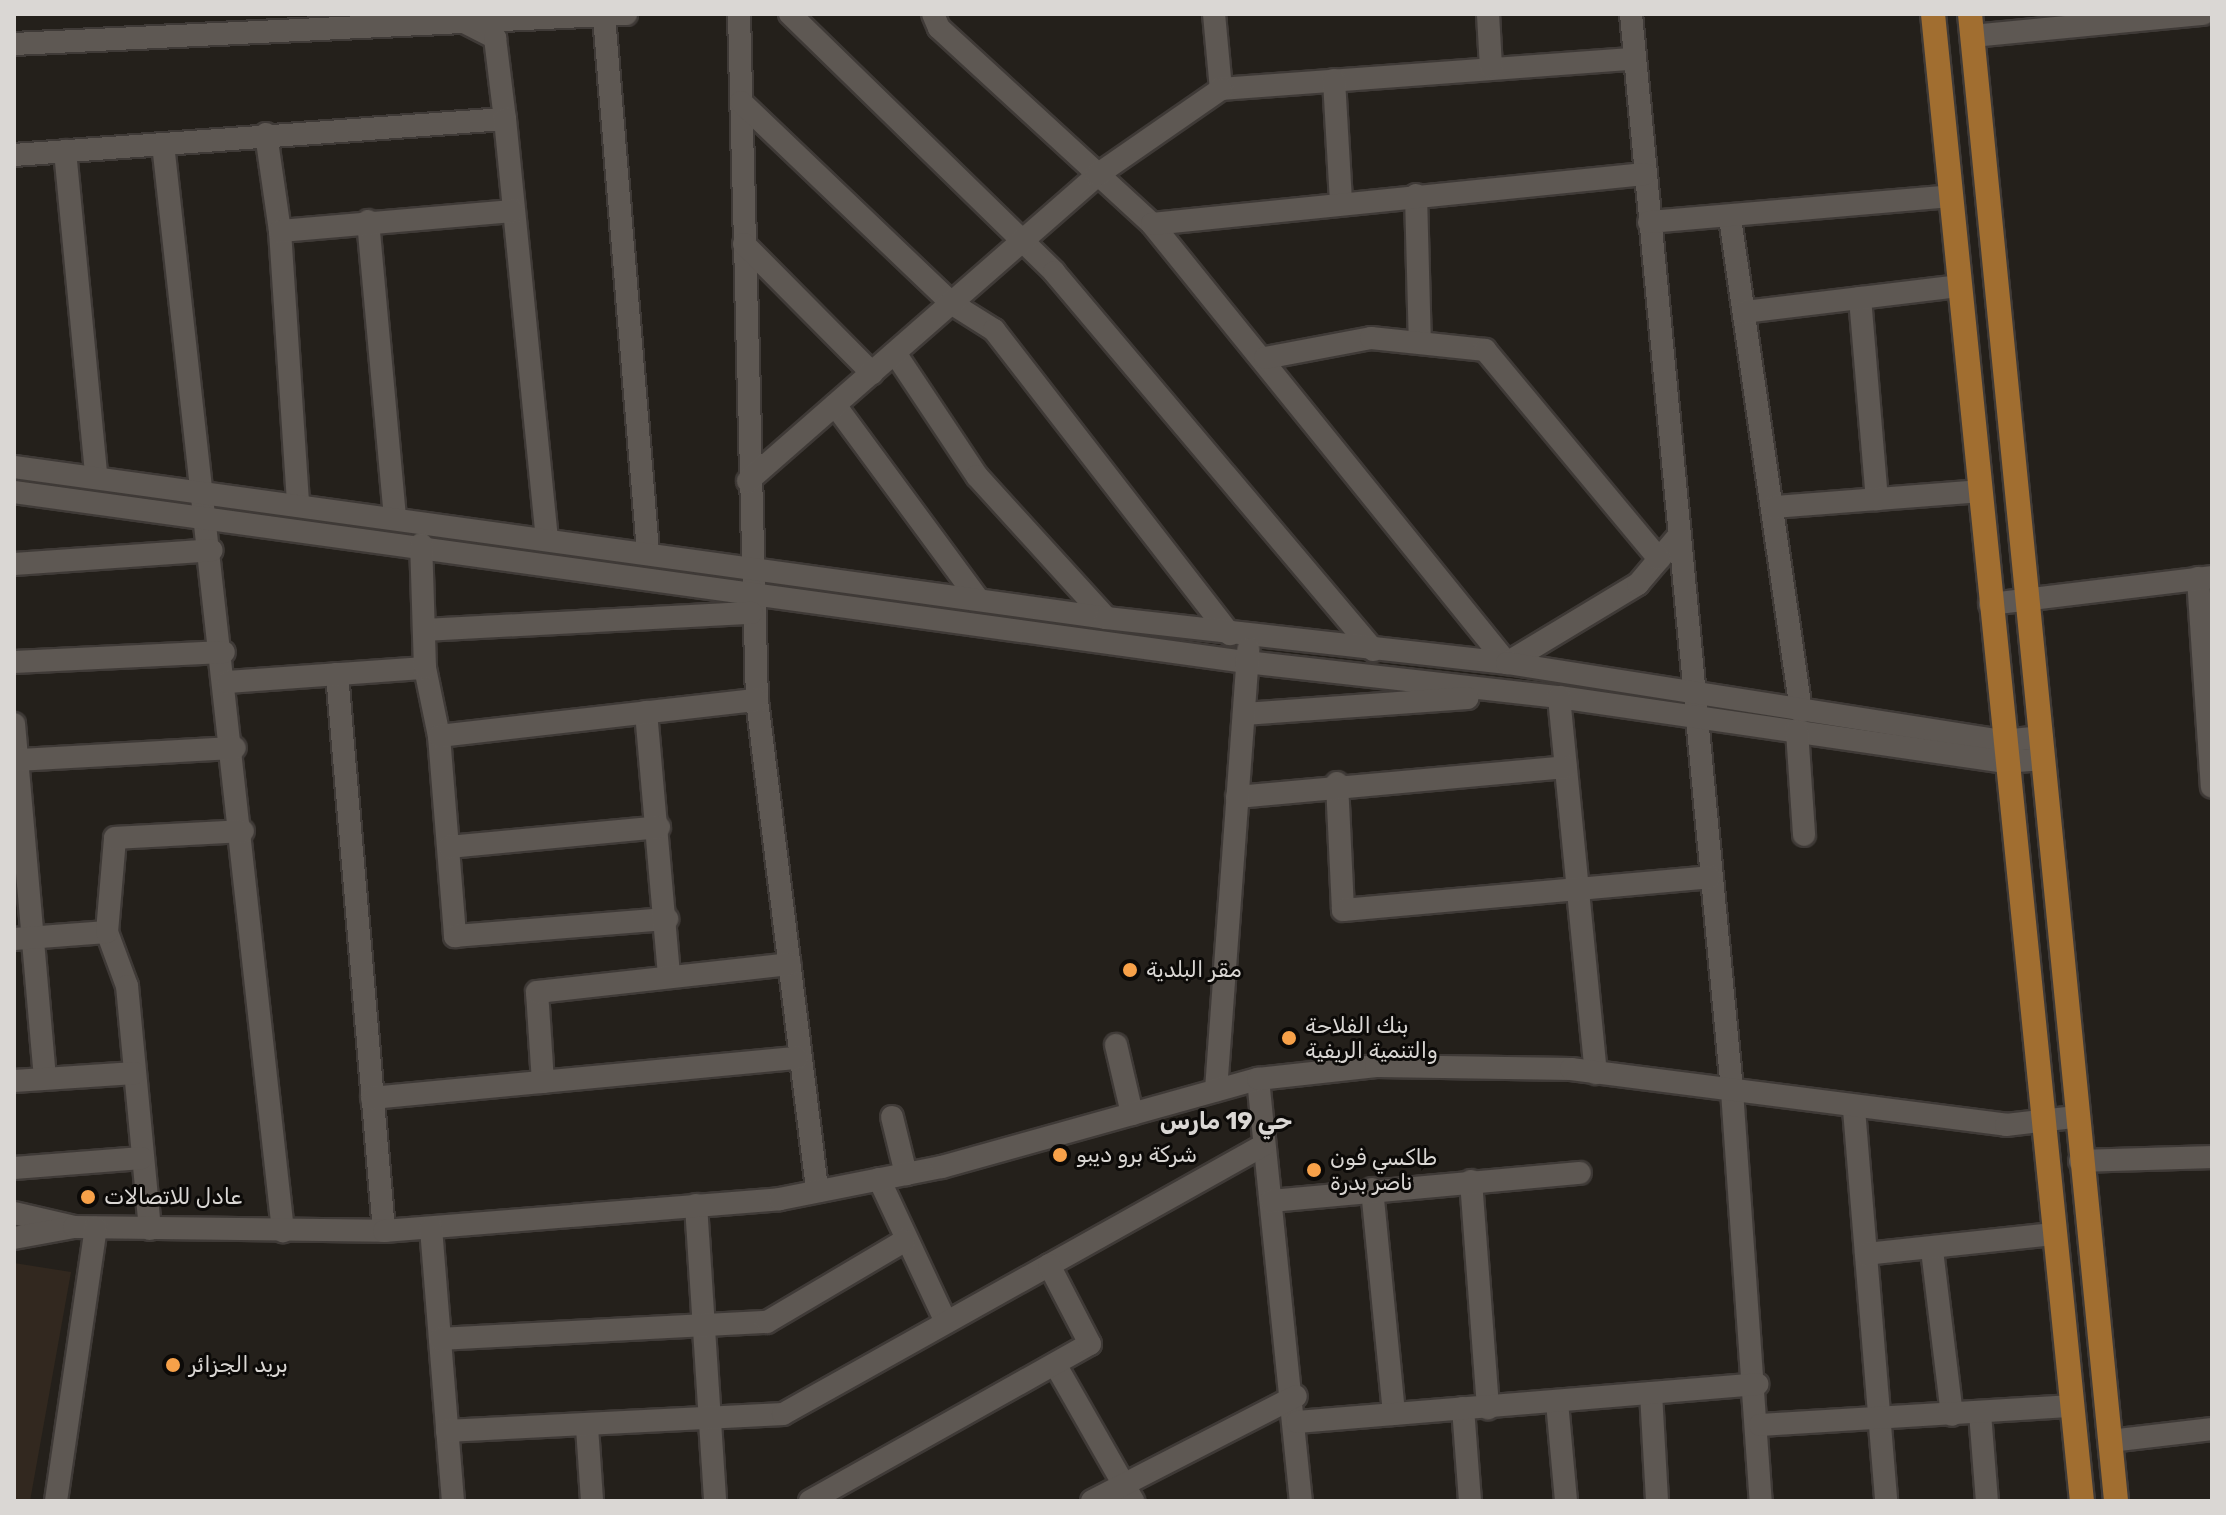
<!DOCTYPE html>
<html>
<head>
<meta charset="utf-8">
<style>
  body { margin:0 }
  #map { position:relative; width:2226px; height:1515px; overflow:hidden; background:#24201b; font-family:Rubik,Cairo,sans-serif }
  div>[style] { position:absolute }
  .built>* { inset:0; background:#32281f }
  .roads { filter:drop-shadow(2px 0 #3f3a37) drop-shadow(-2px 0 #3f3a37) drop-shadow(0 2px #3f3a37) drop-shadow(0 -2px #3f3a37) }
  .minor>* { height:22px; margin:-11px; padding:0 11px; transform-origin:11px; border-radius:11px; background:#5e5853 }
  .major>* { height:24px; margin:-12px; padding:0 12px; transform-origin:12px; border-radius:12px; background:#a16e30 }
  .dots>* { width:22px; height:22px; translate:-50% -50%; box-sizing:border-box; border:4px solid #0c0a08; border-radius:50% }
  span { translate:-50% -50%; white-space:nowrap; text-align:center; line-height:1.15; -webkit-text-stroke:6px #0c0a08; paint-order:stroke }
  .poi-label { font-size:22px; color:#dad7d4 }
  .left { translate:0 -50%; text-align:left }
  .neighbourhood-label { font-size:24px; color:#dad7d4; font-weight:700 }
  .frame { position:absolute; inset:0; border:16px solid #dad7d4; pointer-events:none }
</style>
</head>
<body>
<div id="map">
  <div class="built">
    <i style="clip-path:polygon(14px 1263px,71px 1272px,30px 1501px,14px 1501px)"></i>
  </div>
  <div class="roads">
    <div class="minor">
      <i style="left:739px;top:14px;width:686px;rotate:88.5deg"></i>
      <i style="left:757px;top:700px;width:495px;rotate:83deg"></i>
      <i style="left:790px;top:14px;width:369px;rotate:44.3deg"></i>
      <i style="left:1054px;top:272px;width:495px;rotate:49.8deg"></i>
      <i style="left:933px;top:14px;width:15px;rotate:67deg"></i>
      <i style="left:939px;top:28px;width:289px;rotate:42.6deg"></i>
      <i style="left:1152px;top:224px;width:565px;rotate:51.04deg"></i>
      <i style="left:1507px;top:663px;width:153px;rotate:-31.1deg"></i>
      <i style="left:1638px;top:584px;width:59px;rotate:-49.8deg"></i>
      <i style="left:1214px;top:14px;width:75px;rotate:84.7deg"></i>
      <i style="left:1221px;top:89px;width:414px;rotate:-4.2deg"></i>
      <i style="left:1488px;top:14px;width:53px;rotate:86.8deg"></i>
      <i style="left:1631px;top:14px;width:1082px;rotate:84.64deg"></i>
      <i style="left:1732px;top:1091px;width:411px;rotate:86deg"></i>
      <i style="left:604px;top:16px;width:537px;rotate:85.3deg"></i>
      <i style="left:466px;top:23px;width:33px;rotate:27deg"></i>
      <i style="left:495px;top:38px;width:82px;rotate:83deg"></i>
      <i style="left:1973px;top:36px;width:231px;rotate:-5.5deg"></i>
      <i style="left:14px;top:44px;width:613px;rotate:-2.81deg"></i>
      <i style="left:1334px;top:80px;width:122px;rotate:86.7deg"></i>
      <i style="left:741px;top:102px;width:291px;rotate:43.7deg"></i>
      <i style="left:951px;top:303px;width:51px;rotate:32.1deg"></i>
      <i style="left:994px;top:330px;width:385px;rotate:52.2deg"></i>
      <i style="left:266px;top:134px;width:98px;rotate:81.8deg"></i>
      <i style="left:280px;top:231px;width:274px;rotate:86.2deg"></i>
      <i style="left:163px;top:144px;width:1094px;rotate:83.7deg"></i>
      <i style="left:65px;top:151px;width:323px;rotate:84.5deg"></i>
      <i style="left:14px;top:155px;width:492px;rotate:-4.2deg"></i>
      <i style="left:505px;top:119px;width:422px;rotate:84.3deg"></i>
      <i style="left:1416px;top:195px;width:148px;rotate:88.5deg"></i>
      <i style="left:1730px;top:218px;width:499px;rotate:81.8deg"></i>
      <i style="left:368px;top:221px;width:298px;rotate:84.8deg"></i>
      <i style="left:1649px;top:222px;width:303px;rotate:-4.9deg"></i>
      <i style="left:1152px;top:224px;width:495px;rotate:-5.8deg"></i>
      <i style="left:280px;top:231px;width:234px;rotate:-4.9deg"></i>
      <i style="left:744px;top:244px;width:182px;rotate:45.2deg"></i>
      <i style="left:1860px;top:298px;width:202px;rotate:85.2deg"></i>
      <i style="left:1744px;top:312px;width:217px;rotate:-6.9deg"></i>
      <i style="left:895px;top:353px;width:148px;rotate:56.3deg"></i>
      <i style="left:977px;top:476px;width:192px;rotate:47.7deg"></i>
      <i style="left:1265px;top:358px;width:108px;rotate:-10.7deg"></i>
      <i style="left:1371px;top:338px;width:115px;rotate:6deg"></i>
      <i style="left:1485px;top:350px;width:272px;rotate:50.2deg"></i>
      <i style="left:835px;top:405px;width:241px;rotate:53.6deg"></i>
      <i style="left:14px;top:467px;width:1102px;rotate:7.87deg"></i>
      <i style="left:1106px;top:618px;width:404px;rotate:6.4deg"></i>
      <i style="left:1507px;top:663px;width:502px;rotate:8.94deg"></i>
      <i style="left:2003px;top:741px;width:39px;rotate:-6deg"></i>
      <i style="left:748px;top:481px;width:464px;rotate:-41.2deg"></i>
      <i style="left:1097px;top:175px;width:151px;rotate:-34.7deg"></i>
      <i style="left:14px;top:492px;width:1244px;rotate:7.86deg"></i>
      <i style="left:1246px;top:662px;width:315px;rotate:6.4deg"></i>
      <i style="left:1559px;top:697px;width:450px;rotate:8.3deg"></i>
      <i style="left:2004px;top:762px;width:40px;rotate:-4.3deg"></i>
      <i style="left:1774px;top:507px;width:207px;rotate:-4.4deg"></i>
      <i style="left:14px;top:564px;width:198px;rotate:-4deg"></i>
      <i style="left:2198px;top:578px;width:209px;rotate:86.2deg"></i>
      <i style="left:1990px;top:604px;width:224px;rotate:-6.9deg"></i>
      <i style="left:424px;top:630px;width:328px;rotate:-3deg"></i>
      <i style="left:14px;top:662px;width:210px;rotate:-2.7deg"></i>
      <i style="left:425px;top:668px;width:69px;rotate:78.4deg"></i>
      <i style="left:439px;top:736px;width:201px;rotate:85.4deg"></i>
      <i style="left:455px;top:936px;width:213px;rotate:-4.6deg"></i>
      <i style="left:337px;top:674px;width:559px;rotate:85.18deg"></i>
      <i style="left:228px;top:682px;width:197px;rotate:-4.1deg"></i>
      <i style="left:425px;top:668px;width:124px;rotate:-91.8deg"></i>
      <i style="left:1559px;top:697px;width:378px;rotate:84.4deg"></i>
      <i style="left:646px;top:712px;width:265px;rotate:85deg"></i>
      <i style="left:1244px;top:714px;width:224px;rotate:-4.1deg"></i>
      <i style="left:14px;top:724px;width:355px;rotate:85deg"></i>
      <i style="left:1797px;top:731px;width:104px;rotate:86.1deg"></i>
      <i style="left:439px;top:736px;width:320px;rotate:-6.5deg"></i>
      <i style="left:18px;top:760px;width:217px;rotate:-3.2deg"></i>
      <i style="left:1337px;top:783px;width:127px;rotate:87.3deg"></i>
      <i style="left:1343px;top:910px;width:368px;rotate:-5.1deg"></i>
      <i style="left:1237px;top:797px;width:330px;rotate:-5.2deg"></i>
      <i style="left:449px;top:847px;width:211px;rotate:-5.4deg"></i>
      <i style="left:107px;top:932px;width:58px;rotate:69.7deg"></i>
      <i style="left:127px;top:986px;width:244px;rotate:84.6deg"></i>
      <i style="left:14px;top:939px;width:93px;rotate:-4.3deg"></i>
      <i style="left:107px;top:932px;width:94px;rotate:-85.1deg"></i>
      <i style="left:115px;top:838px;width:128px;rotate:-3.1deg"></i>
      <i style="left:1116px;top:1045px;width:71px;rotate:76.9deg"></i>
      <i style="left:1258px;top:1079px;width:424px;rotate:84.2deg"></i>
      <i style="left:14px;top:1081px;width:121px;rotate:-3.8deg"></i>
      <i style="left:543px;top:1082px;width:90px;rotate:-93.8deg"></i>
      <i style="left:537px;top:992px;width:254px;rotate:-6.3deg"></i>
      <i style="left:1216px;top:1090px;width:442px;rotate:-85.8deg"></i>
      <i style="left:372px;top:1098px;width:427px;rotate:-5.4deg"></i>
      <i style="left:1854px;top:1109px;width:393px;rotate:85.3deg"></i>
      <i style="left:892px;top:1117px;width:59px;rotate:76.2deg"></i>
      <i style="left:2080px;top:1161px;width:132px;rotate:-1.7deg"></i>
      <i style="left:14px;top:1168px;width:128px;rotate:-4.5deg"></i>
      <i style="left:879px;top:1179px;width:158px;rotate:64.9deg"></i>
      <i style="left:1471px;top:1181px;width:228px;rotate:85.7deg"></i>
      <i style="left:1372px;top:1189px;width:226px;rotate:84.4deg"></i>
      <i style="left:1271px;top:1201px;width:310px;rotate:-5.2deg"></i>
      <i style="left:696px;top:1205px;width:297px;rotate:86.3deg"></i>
      <i style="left:14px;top:1213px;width:62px;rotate:13.1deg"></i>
      <i style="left:74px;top:1227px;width:61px;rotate:169.6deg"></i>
      <i style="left:74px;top:1227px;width:310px;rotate:0.7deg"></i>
      <i style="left:384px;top:1231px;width:397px;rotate:-4.6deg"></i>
      <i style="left:780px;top:1199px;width:165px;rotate:-11.2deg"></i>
      <i style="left:942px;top:1167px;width:328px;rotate:-15.6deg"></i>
      <i style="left:1258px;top:1079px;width:119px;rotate:-6.3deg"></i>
      <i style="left:1376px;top:1066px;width:195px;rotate:0.9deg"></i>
      <i style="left:1571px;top:1069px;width:439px;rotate:7.3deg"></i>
      <i style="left:2006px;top:1125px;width:68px;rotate:-6.7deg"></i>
      <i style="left:431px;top:1228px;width:274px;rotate:85.4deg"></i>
      <i style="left:1932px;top:1250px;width:166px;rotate:83.1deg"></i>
      <i style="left:1866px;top:1254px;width:189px;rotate:-6.1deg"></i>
      <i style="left:440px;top:1339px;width:327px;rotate:-3deg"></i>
      <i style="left:767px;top:1322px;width:159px;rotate:-30.6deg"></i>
      <i style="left:1055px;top:1364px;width:158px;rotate:60.3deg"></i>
      <i style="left:1651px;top:1393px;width:108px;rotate:86.8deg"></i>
      <i style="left:1557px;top:1402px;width:99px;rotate:84.8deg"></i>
      <i style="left:1463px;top:1408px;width:93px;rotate:85.7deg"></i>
      <i style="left:1980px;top:1413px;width:88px;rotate:85.5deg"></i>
      <i style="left:1297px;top:1422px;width:462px;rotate:-4.7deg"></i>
      <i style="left:1760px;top:1425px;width:313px;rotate:-3.5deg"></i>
      <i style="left:587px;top:1427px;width:74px;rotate:86.1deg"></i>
      <i style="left:447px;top:1431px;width:336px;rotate:-2.9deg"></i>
      <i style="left:783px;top:1414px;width:551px;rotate:-29.22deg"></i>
      <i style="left:2110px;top:1441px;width:103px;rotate:-6.7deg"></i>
      <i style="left:56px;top:1501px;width:276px;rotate:-81.7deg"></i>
      <i style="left:810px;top:1501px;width:321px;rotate:-29.3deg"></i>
      <i style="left:1090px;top:1344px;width:89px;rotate:-117.4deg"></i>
      <i style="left:1092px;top:1501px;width:229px;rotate:-27.2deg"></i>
    </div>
    <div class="major">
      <i style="left:1933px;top:14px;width:1494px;rotate:84.28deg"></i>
      <i style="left:1970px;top:14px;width:1494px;rotate:84.39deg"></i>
    </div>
  </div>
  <div class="dots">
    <i style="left:1130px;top:970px;background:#f7a149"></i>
    <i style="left:1289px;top:1038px;background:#f7a149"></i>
    <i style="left:1060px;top:1155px;background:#f7a149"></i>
    <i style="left:1314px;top:1170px;background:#f7a149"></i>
    <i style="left:88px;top:1197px;background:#f7a149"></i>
    <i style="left:173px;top:1365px;background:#f7a149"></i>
  </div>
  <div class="poi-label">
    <span class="left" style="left:1146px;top:970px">مقر البلدية</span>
    <span class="left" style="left:1305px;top:1038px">بنك الفلاحة<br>والتنمية الريفية</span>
    <span class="left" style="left:1076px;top:1155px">شركة برو ديبو</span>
    <span class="left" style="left:1330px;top:1170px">طاكسي فون<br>ناصر بدرة</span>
    <span class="left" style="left:104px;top:1197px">عادل للاتصالات</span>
    <span class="left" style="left:189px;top:1365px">بريد الجزائر</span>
  </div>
  <div class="neighbourhood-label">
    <span style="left:1226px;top:1122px">حي 19 مارس</span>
  </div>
  <div class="frame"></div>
</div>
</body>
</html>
